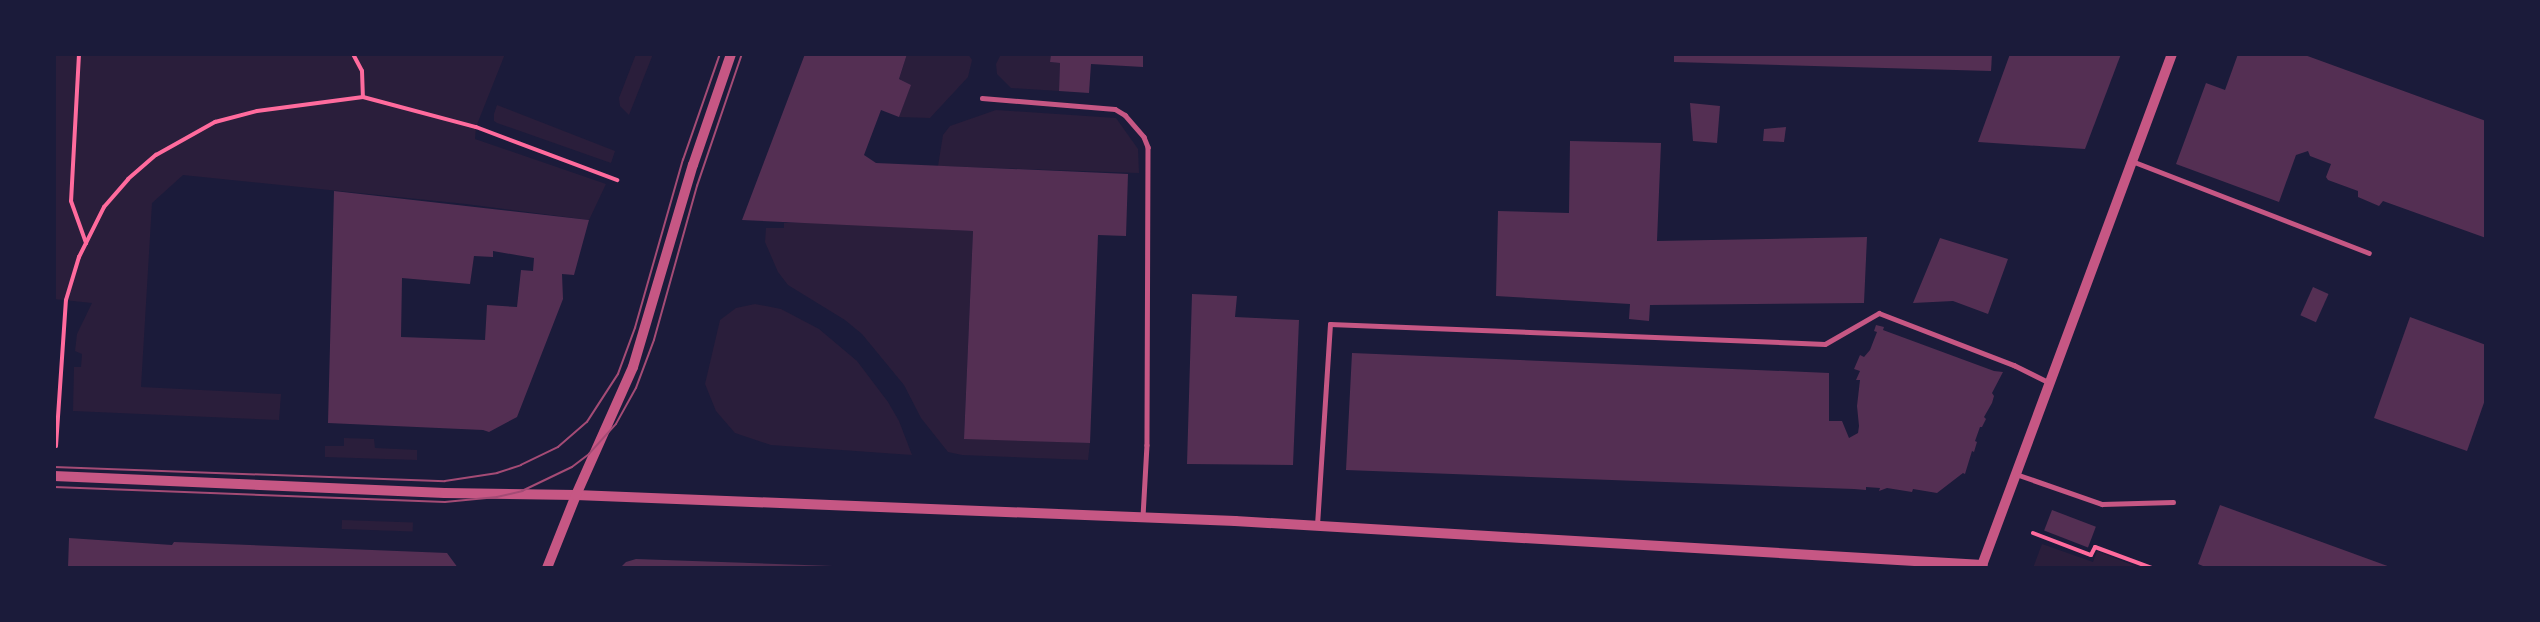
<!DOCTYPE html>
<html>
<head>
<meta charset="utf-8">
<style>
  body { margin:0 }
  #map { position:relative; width:2540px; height:622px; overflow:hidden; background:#1b1b3a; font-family:Ubuntu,sans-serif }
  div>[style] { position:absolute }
  .green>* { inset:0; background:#2a1e3b; transform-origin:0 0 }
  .building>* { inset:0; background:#542f53; transform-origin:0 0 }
  .path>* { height:4px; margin:-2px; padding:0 2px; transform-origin:2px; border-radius:2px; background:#ff6b9d }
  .service>* { height:4.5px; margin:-2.25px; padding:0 2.25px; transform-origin:2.25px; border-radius:2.25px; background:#c65784 }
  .tertiary>* { height:10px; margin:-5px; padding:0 5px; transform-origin:5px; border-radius:5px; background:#c65784 }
  .tram>* { height:1.5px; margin:-0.75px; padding:0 0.75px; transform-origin:0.75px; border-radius:0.75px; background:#a44b75 }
  span { translate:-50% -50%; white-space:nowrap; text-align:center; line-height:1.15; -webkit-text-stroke:5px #1b1b3a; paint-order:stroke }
  .frame { position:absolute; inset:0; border:56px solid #1b1b3a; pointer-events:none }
</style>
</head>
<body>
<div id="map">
  <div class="green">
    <i style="clip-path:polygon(54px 54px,505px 54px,476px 127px,475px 139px,606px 184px,589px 220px,466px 204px,183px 175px,152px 203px,141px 387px,281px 394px,279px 420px,73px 411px,74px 367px,81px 367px,82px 354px,75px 351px,77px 334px,92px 303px,54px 299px)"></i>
    <i style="clip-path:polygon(636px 54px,653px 54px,629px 115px,620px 106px,619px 98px)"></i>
    <i style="clip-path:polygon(907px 54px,968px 54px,972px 60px,968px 77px,930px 118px,899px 117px,910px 85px,899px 79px)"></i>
    <i style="clip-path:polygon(1001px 54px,1051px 54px,1050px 62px,1060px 63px,1059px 91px,1011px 88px,997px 74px,996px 64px)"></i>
    <i style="clip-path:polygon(497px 105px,615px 151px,611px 163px,497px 123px,494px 121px,494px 114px)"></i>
    <i style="clip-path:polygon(996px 110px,1116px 118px,1138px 149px,1139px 173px,938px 166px,943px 135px,950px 126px)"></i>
    <i style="clip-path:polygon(811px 222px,973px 231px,964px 438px,1090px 443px,1088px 460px,962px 455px,948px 452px,921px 418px,904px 385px,862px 334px,845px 320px,788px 285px,778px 272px,765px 242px,766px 228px,784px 228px,784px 223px)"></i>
    <i style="clip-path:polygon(755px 304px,781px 309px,819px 329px,857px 361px,888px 402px,899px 421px,912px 455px,771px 445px,735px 433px,716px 411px,705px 384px,720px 320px,736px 308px)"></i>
    <i style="clip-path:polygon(344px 438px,374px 439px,375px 448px,417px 450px,417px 460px,325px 457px,325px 446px,344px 446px)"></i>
    <i style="left:342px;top:520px;width:71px;height:9px;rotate:2deg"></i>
    <i style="clip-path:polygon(2042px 544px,2093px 562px,2097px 551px,2140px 568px,2033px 568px)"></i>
  </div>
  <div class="building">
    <i style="clip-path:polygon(805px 54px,907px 54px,899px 79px,911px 85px,899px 117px,881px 110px,864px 155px,876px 163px,1128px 174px,1126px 236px,1098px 235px,1090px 443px,964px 439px,973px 231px,742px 220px)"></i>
    <i style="clip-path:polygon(1051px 54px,1143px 54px,1143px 67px,1091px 64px,1089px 93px,1059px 91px,1060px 63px,1050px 62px)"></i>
    <i style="clip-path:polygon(1674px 54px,1992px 54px,1991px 71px,1674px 62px)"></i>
    <i style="clip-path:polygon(2010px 54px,2121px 54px,2085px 149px,1978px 142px)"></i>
    <i style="clip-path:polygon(2238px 54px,2302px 54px,2486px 121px,2486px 238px,2383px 201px,2379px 206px,2358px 197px,2358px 191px,2328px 180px,2326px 177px,2331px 164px,2310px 156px,2308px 151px,2296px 155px,2279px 202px,2176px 164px,2206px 83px,2225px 90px)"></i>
    <i style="clip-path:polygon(1690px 103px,1720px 106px,1717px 143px,1693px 141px)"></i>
    <i style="clip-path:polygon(1786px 127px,1784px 142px,1763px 141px,1764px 129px)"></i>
    <i style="clip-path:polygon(1570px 141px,1661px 143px,1657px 241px,1867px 237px,1864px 303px,1650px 305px,1649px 321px,1629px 319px,1630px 304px,1496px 296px,1498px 211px,1569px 213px)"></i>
    <i style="clip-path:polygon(evenodd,334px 191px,589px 220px,574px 275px,562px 274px,563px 299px,517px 417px,489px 432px,483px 430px,328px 423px,334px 191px,493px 251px,534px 258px,533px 271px,521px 270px,517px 307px,487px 305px,485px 340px,401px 337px,402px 278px,470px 284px,474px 256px,493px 257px,493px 251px)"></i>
    <i style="clip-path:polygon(1940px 238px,2008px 259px,1988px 314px,1953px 301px,1913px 303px)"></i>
    <i style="left:2313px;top:287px;width:17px;height:31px;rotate:24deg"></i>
    <i style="clip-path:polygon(1192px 294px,1237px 296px,1235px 317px,1299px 320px,1293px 465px,1187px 464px)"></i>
    <i style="clip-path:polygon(2410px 317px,2486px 345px,2486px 397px,2467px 451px,2374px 418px)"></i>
    <i style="clip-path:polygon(1876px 325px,1884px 327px,1883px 330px,1994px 371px,2003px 372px,1992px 393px,1994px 396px,1992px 403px,1984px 417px,1986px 419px,1982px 427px,1980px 427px,1975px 441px,1977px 442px,1974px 452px,1972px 451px,1965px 474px,1963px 473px,1937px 493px,1913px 489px,1912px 492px,1887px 488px,1879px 491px,1880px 488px,1866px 487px,1866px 490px,1854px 489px,1346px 470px,1352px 353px,1829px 373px,1829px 421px,1842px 421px,1849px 438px,1858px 433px,1859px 426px,1857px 406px,1860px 380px,1856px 380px,1860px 371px,1854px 369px,1860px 355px,1864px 357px,1870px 350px,1877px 332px,1874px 331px)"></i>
    <i style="clip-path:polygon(2220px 505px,2393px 568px,2208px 568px,2198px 564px)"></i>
    <i style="left:2052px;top:510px;width:47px;height:22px;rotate:21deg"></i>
    <i style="clip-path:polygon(69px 538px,172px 545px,174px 542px,447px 553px,458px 568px,68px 568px)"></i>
    <i style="clip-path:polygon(636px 559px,833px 566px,833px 568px,620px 568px,626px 562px)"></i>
  </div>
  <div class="path">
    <i style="left:79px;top:54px;width:147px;rotate:93.1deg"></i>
    <i style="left:71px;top:201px;width:45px;rotate:70.3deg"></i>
    <i style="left:353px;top:54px;width:19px;rotate:62deg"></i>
    <i style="left:362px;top:71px;width:26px;rotate:88deg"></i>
    <i style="left:56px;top:446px;width:146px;rotate:-86.1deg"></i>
    <i style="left:66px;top:300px;width:45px;rotate:-73.2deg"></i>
    <i style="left:79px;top:257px;width:56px;rotate:-63.4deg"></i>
    <i style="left:104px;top:207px;width:37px;rotate:-49deg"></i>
    <i style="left:128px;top:179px;width:37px;rotate:-41deg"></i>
    <i style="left:156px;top:155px;width:68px;rotate:-29.2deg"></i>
    <i style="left:215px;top:122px;width:43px;rotate:-14.7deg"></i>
    <i style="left:257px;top:111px;width:107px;rotate:-7.5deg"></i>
    <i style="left:363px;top:97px;width:117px;rotate:14.9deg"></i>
    <i style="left:476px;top:127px;width:151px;rotate:20.6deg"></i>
    <i style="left:2033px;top:533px;width:62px;rotate:20.8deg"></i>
    <i style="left:2091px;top:555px;width:9px;rotate:-63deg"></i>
    <i style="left:2095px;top:547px;width:61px;rotate:20.2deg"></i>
  </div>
  <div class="service">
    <i style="left:982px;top:98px;width:133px;rotate:4.7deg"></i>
    <i style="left:1115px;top:109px;width:12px;rotate:31deg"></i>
    <i style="left:1125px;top:115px;width:29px;rotate:49deg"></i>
    <i style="left:1144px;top:137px;width:11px;rotate:68deg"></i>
    <i style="left:1148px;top:147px;width:298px;rotate:90.2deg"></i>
    <i style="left:1147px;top:445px;width:72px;rotate:93.2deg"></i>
    <i style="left:2132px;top:161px;width:254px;rotate:21.2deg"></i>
    <i style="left:2016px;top:474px;width:91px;rotate:19.2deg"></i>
    <i style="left:2102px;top:504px;width:71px;rotate:-1.6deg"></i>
    <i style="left:1317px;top:525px;width:201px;rotate:-86.3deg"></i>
    <i style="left:1330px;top:324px;width:495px;rotate:2.3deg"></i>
    <i style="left:1825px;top:344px;width:62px;rotate:-29.9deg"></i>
    <i style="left:1879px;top:313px;width:145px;rotate:21.1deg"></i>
    <i style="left:2014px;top:365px;width:40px;rotate:26.6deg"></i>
  </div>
  <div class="tertiary">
    <i style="left:54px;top:476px;width:391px;rotate:2.5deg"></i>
    <i style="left:445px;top:493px;width:131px;rotate:0.9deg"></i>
    <i style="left:576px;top:495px;width:660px;rotate:2.26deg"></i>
    <i style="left:1235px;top:521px;width:749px;rotate:3.37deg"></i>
    <i style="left:547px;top:568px;width:79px;rotate:-68.3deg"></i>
    <i style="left:576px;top:495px;width:140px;rotate:-66deg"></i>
    <i style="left:633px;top:367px;width:211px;rotate:-73.5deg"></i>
    <i style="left:693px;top:165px;width:117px;rotate:-71.1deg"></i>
    <i style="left:1981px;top:568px;width:548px;rotate:-69.62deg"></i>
  </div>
  <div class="tram">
    <i style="left:54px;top:467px;width:391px;rotate:2.1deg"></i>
    <i style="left:445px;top:481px;width:53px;rotate:-8.7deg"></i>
    <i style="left:497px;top:473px;width:25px;rotate:-18deg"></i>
    <i style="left:521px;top:465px;width:41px;rotate:-25.9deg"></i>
    <i style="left:558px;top:447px;width:38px;rotate:-41deg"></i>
    <i style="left:587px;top:422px;width:57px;rotate:-57.1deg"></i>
    <i style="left:618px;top:374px;width:49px;rotate:-69.7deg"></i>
    <i style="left:635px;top:328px;width:175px;rotate:-74.1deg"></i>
    <i style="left:683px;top:160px;width:112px;rotate:-70.8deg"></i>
    <i style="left:54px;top:487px;width:391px;rotate:2.2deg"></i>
    <i style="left:445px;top:502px;width:52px;rotate:-5.5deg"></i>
    <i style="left:497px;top:497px;width:26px;rotate:-13deg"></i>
    <i style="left:522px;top:491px;width:55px;rotate:-25.6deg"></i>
    <i style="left:572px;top:467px;width:21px;rotate:-37deg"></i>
    <i style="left:589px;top:454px;width:40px;rotate:-48deg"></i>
    <i style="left:616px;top:424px;width:41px;rotate:-60.9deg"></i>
    <i style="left:636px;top:388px;width:51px;rotate:-69.4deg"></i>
    <i style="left:654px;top:340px;width:160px;rotate:-74.4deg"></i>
    <i style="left:697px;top:186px;width:139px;rotate:-71.2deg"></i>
  </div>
  <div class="frame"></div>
</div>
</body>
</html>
